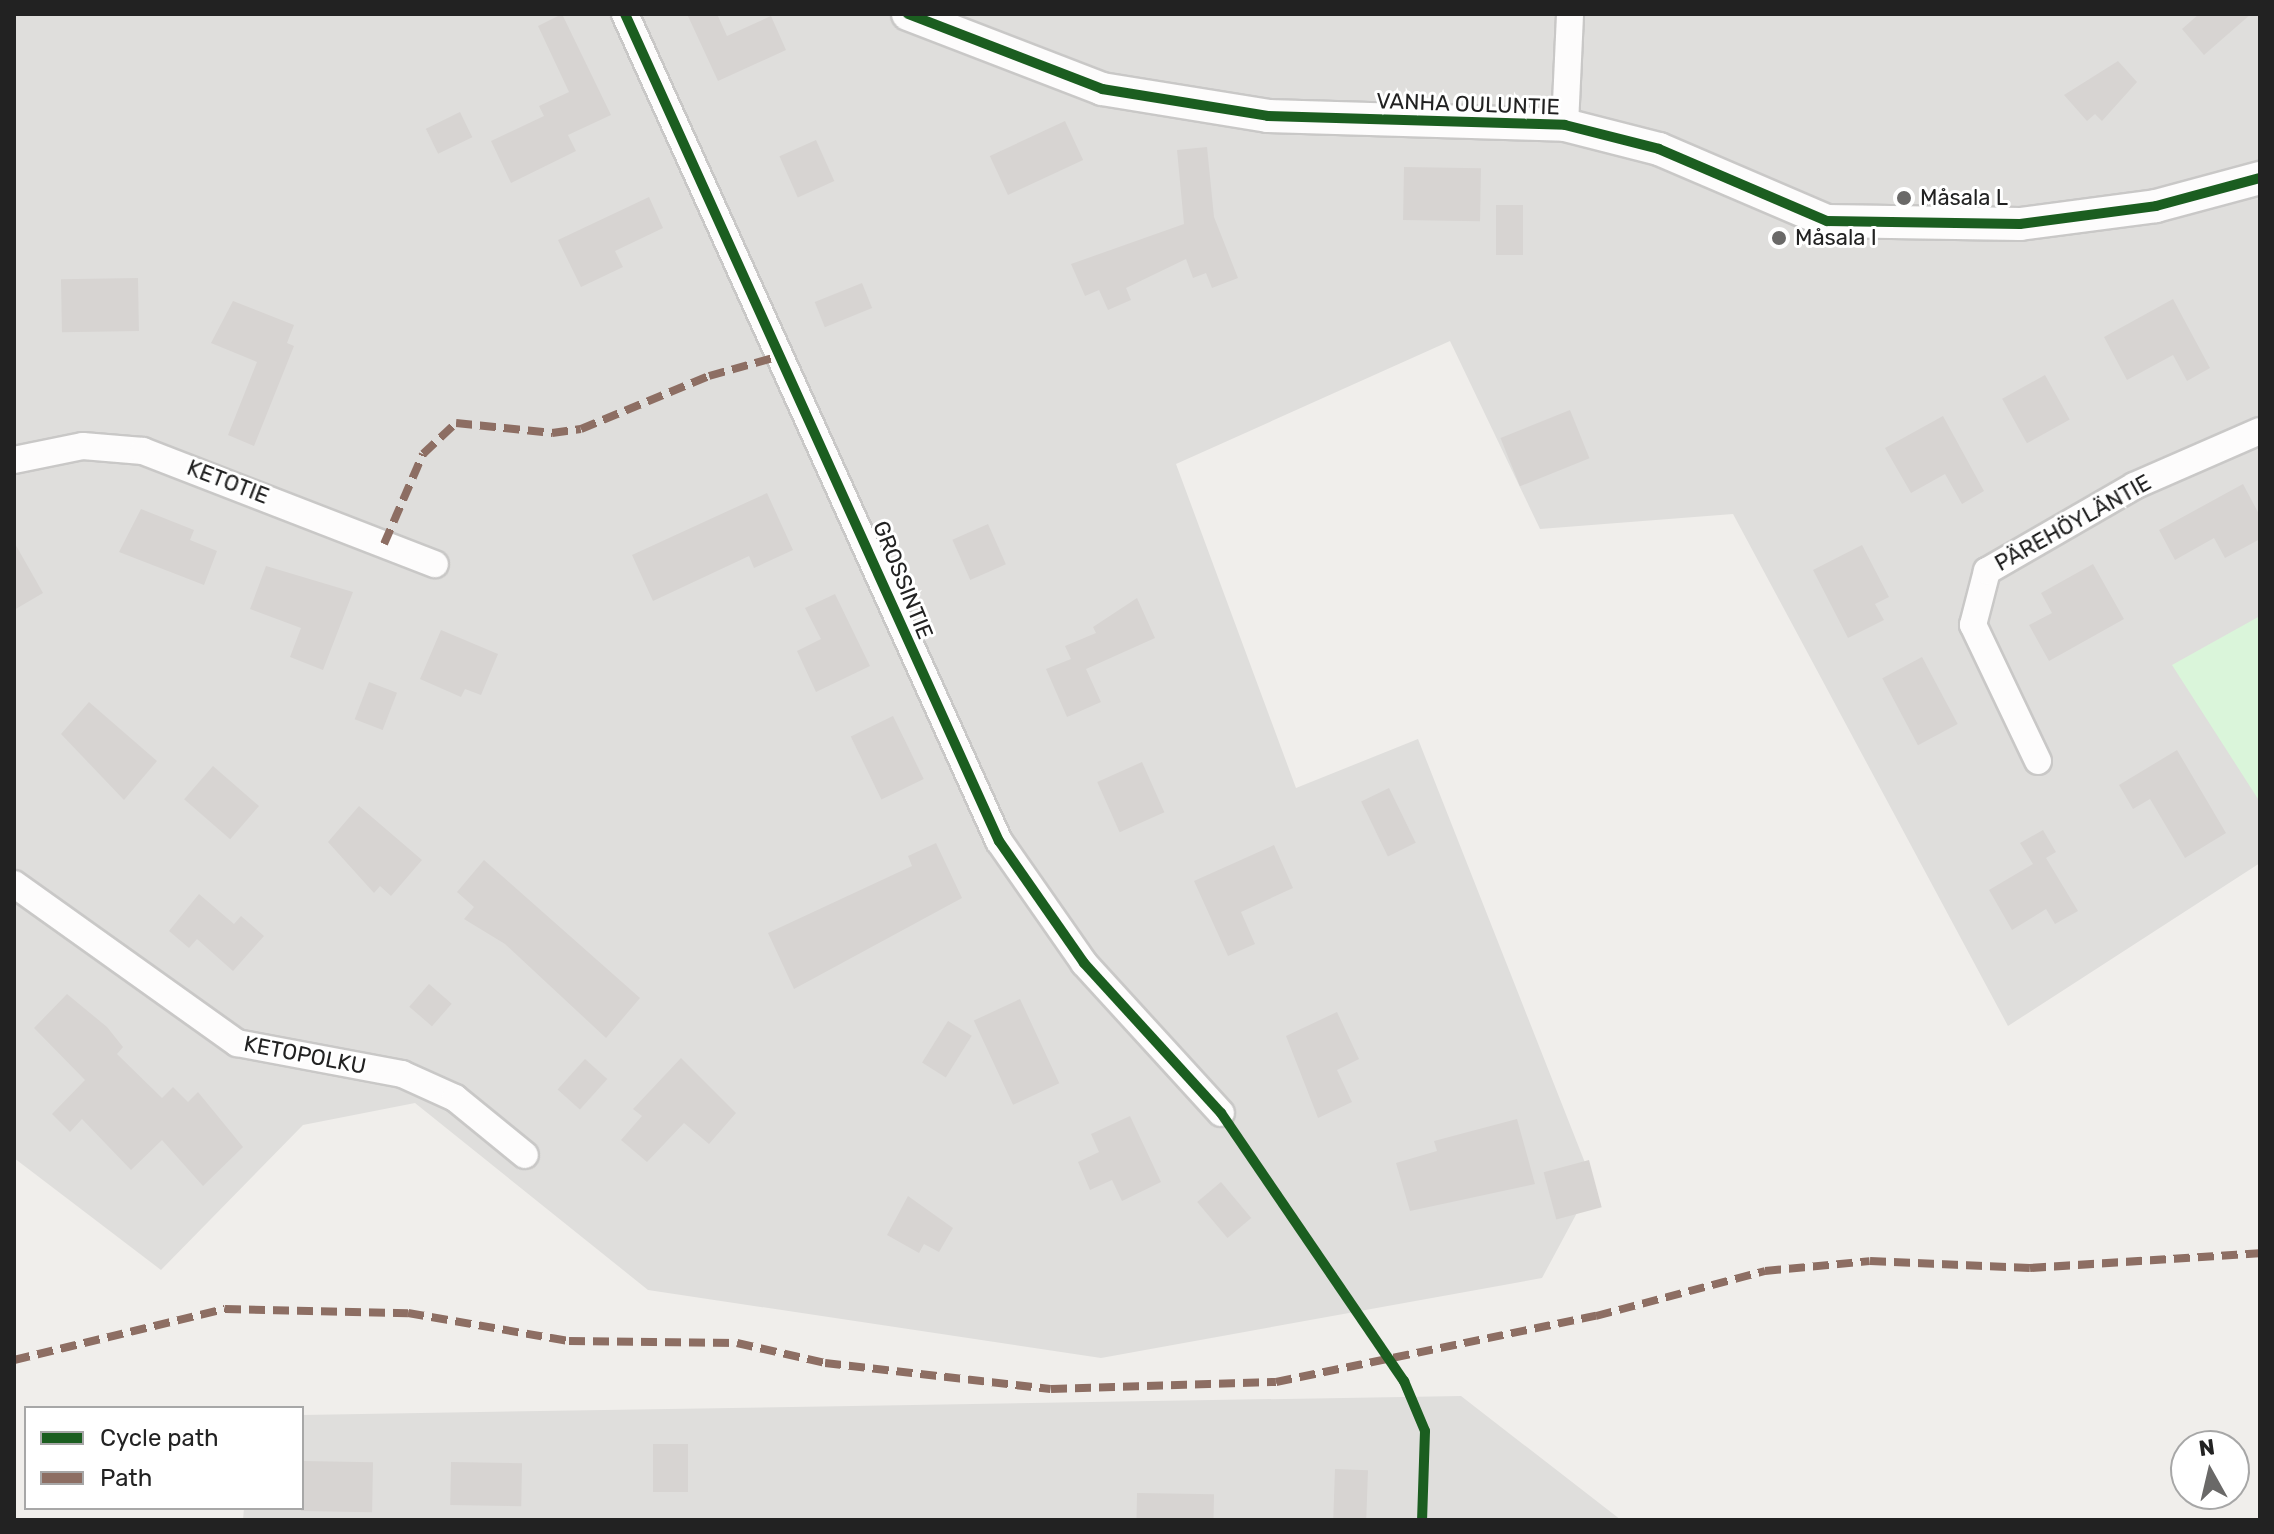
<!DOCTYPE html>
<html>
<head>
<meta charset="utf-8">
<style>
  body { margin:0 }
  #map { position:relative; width:2274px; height:1534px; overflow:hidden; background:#f0eeeb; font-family:Rubik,sans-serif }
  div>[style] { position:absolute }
  .residential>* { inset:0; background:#dfdedc }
  .park>* { inset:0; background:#daf5da }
  .building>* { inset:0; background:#d7d4d2; transform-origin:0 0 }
  .roads { filter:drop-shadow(2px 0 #c9c8c7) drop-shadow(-2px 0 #c9c8c7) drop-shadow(0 2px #c9c8c7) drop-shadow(0 -2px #c9c8c7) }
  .minor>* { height:26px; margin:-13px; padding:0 13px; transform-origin:13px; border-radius:13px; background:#fdfcfc }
  .tertiary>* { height:32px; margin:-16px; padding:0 16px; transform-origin:16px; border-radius:16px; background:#fdfcfc }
  .quiet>* { height:8px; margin-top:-4px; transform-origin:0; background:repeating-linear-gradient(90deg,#8d6e63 0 16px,transparent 0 24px) }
  .cycleway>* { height:10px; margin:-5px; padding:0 5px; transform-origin:5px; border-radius:5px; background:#1b5e20 }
  .dots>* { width:22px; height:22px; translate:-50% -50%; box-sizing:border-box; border:4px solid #fff; border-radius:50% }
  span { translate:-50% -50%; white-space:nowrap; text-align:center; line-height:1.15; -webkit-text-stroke:6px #fff; paint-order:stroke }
  .street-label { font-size:22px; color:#222 }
  .poi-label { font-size:22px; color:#222 }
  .left { translate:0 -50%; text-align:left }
  .frame { position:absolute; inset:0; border:16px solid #222; pointer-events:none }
  .legend { position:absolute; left:24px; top:1406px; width:280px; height:104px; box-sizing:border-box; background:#fff; border:2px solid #a7a7a7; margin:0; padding:10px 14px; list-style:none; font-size:24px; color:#222 }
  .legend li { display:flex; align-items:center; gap:16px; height:40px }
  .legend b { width:40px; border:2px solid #a7a7a7 }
  .north { position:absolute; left:2170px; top:1430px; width:80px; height:80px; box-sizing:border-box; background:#fff; border:2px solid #a7a7a7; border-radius:50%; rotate:352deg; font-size:22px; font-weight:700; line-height:32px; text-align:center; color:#222 }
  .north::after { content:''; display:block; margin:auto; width:28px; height:36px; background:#6a6968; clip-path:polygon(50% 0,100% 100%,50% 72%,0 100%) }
</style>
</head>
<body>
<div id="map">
  <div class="residential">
    <i style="clip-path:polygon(14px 14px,2260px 14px,2260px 863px,2008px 1026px,1733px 514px,1540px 529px,1450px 341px,1176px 464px,1296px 788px,1418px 739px,1593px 1183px,1542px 1278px,1101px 1358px,648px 1290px,415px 1103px,303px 1125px,161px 1270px,14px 1158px)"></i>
    <i style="clip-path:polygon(1461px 1396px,1621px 1520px,243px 1520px,244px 1508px,302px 1508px,302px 1415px)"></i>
  </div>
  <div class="park">
    <i style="clip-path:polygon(2260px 616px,2260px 802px,2172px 665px)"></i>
  </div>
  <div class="building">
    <i style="clip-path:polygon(562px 14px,611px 115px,568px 135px,576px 151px,511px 183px,491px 141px,544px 116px,539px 106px,569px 92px,538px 26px)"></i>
    <i style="clip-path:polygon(687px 14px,717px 14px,727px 36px,771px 16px,786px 50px,718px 81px)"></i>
    <i style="clip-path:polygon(2199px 14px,2251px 14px,2204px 55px,2182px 29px)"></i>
    <i style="clip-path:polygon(2118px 61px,2137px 82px,2102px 121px,2095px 114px,2087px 121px,2064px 95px)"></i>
    <i style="left:460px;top:112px;width:28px;height:38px;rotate:64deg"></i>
    <i style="left:1065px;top:121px;width:43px;height:83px;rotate:65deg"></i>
    <i style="left:816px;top:140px;width:45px;height:40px;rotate:66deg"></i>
    <i style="clip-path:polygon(1207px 147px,1214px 217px,1238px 278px,1212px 288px,1206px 273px,1193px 278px,1186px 259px,1126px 288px,1131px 300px,1108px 310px,1099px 290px,1085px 296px,1071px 264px,1184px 224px,1177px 150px)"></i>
    <i style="left:1404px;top:167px;width:77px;height:53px;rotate:1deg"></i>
    <i style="clip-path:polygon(649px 197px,663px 228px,615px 251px,623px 267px,581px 287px,558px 240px)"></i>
    <i style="left:1496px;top:205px;width:27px;height:50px"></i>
    <i style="left:138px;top:278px;width:53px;height:77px;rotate:89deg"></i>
    <i style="left:862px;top:283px;width:27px;height:51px;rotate:68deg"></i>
    <i style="clip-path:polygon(2173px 299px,2210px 368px,2187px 381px,2173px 355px,2127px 380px,2104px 337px)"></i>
    <i style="clip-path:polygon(233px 301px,294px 325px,287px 343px,294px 346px,254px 446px,228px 435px,257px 362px,211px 343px)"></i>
    <i style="left:2045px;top:375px;width:51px;height:49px;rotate:61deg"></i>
    <i style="left:1570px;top:410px;width:52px;height:75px;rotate:68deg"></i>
    <i style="clip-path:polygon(1943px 416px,1984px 491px,1962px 504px,1945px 474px,1911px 493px,1885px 448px)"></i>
    <i style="clip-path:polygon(2243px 484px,2260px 516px,2260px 539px,2225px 558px,2214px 538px,2175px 560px,2159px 530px)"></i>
    <i style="clip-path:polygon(767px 493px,793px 550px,754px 568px,749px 556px,653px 601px,632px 555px)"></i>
    <i style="clip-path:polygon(141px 509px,194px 530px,190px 540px,217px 551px,204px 585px,119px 552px)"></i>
    <i style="left:988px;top:524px;width:44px;height:39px;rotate:66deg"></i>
    <i style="clip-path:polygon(14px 542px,43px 593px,14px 610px)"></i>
    <i style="clip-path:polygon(1862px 545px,1889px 597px,1875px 604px,1884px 620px,1848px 638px,1813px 570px)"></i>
    <i style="clip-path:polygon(2093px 564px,2124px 619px,2049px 661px,2029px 625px,2052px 613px,2041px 593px)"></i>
    <i style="clip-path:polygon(266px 566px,353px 592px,323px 670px,290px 657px,301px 628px,250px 609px)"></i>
    <i style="clip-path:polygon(835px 594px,870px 666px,816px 692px,797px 651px,821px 639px,805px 608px)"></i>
    <i style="clip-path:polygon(1137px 598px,1155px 638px,1086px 669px,1101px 702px,1067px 717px,1046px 669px,1071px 659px,1065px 646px,1096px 633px,1093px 627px)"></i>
    <i style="clip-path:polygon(441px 630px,498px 654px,481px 695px,465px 689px,461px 697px,420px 679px)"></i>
    <i style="left:1922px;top:657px;width:76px;height:45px;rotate:62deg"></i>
    <i style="left:369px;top:682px;width:30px;height:40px;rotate:21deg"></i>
    <i style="clip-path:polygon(89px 702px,157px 761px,124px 800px,61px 734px)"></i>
    <i style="left:893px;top:716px;width:70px;height:47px;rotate:64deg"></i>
    <i style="clip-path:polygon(2177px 750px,2226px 833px,2185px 858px,2150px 799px,2133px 809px,2119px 785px)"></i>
    <i style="left:1142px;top:762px;width:55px;height:49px;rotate:66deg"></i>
    <i style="left:213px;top:766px;width:61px;height:44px;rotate:41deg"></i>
    <i style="left:1389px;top:788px;width:61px;height:31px;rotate:64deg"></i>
    <i style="clip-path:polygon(359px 806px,422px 860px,391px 896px,380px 886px,374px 893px,328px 842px)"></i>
    <i style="clip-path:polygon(2043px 830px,2056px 852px,2046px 858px,2078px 911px,2055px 924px,2046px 909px,2012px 930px,1989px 890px,2033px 864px,2020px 843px)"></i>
    <i style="clip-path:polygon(936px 843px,962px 898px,794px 989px,768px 933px,912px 866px,908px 856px)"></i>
    <i style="clip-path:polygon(1274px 845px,1293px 888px,1241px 912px,1255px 944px,1228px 956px,1194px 881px)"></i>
    <i style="clip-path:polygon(484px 860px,640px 998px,606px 1038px,505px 944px,464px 919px,474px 907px,457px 892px)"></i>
    <i style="clip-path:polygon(199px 894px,234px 924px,241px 916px,264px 936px,233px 971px,197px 939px,189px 948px,169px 931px)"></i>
    <i style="left:429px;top:984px;width:30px;height:30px;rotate:41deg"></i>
    <i style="clip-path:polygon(67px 994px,107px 1027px,123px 1047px,117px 1054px,162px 1098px,173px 1087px,188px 1102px,198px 1092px,243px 1147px,203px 1186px,162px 1140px,131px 1170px,82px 1119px,70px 1132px,52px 1114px,85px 1080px,34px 1028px)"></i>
    <i style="left:1020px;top:999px;width:93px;height:51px;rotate:65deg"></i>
    <i style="clip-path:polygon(1337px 1012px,1359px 1059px,1337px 1070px,1352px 1102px,1318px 1118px,1286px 1036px)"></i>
    <i style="left:948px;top:1021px;width:28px;height:49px;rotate:32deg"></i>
    <i style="clip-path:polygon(681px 1058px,736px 1113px,709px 1144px,684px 1123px,647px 1162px,621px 1140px,642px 1116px,633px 1109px)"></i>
    <i style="left:585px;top:1059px;width:30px;height:41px;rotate:42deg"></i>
    <i style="clip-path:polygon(1130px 1116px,1161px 1182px,1122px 1201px,1112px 1180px,1090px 1190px,1078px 1162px,1099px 1152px,1091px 1134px)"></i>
    <i style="clip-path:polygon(1517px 1119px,1535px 1184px,1410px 1211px,1396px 1163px,1437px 1151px,1434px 1141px)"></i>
    <i style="left:1589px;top:1160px;width:49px;height:47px;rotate:75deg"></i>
    <i style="left:1221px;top:1182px;width:47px;height:31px;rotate:50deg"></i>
    <i style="clip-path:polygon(908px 1196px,953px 1228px,939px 1252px,924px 1244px,919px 1253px,887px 1235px)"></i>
    <i style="left:653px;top:1444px;width:35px;height:48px"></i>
    <i style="left:302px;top:1461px;width:71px;height:50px;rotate:1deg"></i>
    <i style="left:451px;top:1462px;width:71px;height:43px;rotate:1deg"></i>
    <i style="left:1335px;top:1469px;width:33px;height:51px;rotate:2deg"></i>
    <i style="left:1137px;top:1493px;width:77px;height:27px;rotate:1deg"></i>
  </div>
  <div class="roads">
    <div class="minor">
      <i style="left:625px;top:14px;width:908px;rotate:65.67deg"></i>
      <i style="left:999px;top:841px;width:149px;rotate:55.1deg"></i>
      <i style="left:1084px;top:963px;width:203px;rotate:47.6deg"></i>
      <i style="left:1565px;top:125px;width:111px;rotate:-87.4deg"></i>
      <i style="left:14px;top:460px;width:70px;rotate:-11.5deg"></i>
      <i style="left:83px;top:446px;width:60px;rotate:4.8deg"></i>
      <i style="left:143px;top:451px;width:313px;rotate:21.2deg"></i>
      <i style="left:2038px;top:761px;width:151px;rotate:-115.5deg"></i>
      <i style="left:1973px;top:625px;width:56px;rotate:-75.5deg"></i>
      <i style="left:1987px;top:571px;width:170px;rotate:-30deg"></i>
      <i style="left:2134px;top:486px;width:137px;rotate:-23.6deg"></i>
      <i style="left:14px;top:884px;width:274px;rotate:35.5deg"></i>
      <i style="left:237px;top:1043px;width:168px;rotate:10.6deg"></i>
      <i style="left:402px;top:1074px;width:58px;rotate:24.4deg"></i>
      <i style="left:455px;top:1098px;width:90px;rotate:39.2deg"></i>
    </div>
    <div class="tertiary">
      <i style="left:908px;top:14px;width:208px;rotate:21.1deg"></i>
      <i style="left:1102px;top:89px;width:168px;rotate:9.2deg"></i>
      <i style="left:1268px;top:116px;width:297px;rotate:1.7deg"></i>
      <i style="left:1565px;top:125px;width:97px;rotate:14.3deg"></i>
      <i style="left:1659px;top:149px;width:183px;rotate:23.2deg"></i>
      <i style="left:1827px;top:221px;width:193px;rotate:0.9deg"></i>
      <i style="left:2020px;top:224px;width:137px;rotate:-7.5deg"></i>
      <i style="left:2156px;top:206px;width:108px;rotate:-15.1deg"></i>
    </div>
  </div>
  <div class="quiet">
    <i style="left:384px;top:544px;width:98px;rotate:-66.6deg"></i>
    <i style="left:423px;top:454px;width:45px;rotate:-43.2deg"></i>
    <i style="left:456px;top:423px;width:97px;rotate:5.9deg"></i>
    <i style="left:552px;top:433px;width:29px;rotate:-8deg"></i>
    <i style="left:581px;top:429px;width:139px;rotate:-22.5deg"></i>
    <i style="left:709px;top:376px;width:77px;rotate:-15.8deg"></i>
    <i style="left:14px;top:1360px;width:217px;rotate:-13.6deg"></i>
    <i style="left:225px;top:1309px;width:183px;rotate:1.3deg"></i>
    <i style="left:408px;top:1313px;width:163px;rotate:9.9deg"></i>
    <i style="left:569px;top:1341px;width:168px;rotate:0.7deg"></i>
    <i style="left:737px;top:1343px;width:90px;rotate:12.8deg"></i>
    <i style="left:825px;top:1363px;width:227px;rotate:6.6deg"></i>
    <i style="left:1051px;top:1389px;width:225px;rotate:-1.8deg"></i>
    <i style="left:1276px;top:1382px;width:327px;rotate:-11.7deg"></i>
    <i style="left:1596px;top:1316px;width:175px;rotate:-14.9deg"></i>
    <i style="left:1765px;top:1271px;width:105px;rotate:-5.4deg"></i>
    <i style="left:1870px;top:1261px;width:160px;rotate:2.5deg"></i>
    <i style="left:2030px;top:1268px;width:230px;rotate:-3.7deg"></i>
  </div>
  <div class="cycleway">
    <i style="left:625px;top:14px;width:908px;rotate:65.67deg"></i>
    <i style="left:999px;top:841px;width:149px;rotate:55.1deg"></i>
    <i style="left:1084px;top:963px;width:203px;rotate:47.6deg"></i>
    <i style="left:1221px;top:1113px;width:325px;rotate:55.7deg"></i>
    <i style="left:1404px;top:1381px;width:54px;rotate:67.2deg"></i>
    <i style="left:1425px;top:1431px;width:89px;rotate:91.9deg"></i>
    <i style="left:908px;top:14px;width:208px;rotate:21.1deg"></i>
    <i style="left:1102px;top:89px;width:168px;rotate:9.2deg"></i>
    <i style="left:1268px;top:116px;width:297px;rotate:1.7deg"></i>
    <i style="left:1565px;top:125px;width:97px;rotate:14.3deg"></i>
    <i style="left:1659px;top:149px;width:183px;rotate:23.2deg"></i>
    <i style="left:1827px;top:221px;width:193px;rotate:0.9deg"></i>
    <i style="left:2020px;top:224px;width:137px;rotate:-7.5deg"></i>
    <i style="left:2156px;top:206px;width:108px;rotate:-15.1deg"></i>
  </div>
  <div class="dots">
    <i style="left:1904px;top:198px;background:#6a6968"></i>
    <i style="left:1779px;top:238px;background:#6a6968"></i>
  </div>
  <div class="street-label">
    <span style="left:1468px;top:104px;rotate:2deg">VANHA OULUNTIE</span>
    <span style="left:228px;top:482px;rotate:21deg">KETOTIE</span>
    <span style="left:2073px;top:523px;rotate:-29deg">PÄREHÖYLÄNTIE</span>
    <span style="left:903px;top:580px;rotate:68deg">GROSSINTIE</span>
    <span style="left:305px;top:1055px;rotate:11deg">KETOPOLKU</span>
  </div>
  <div class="poi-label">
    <span class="left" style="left:1920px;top:198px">Måsala L</span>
    <span class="left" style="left:1795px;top:238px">Måsala I</span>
  </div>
  <div class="frame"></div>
  <ul class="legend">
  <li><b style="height:10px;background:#1b5e20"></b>Cycle path</li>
  <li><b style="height:10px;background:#8d6e63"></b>Path</li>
  </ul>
  <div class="north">N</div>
</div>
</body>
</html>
